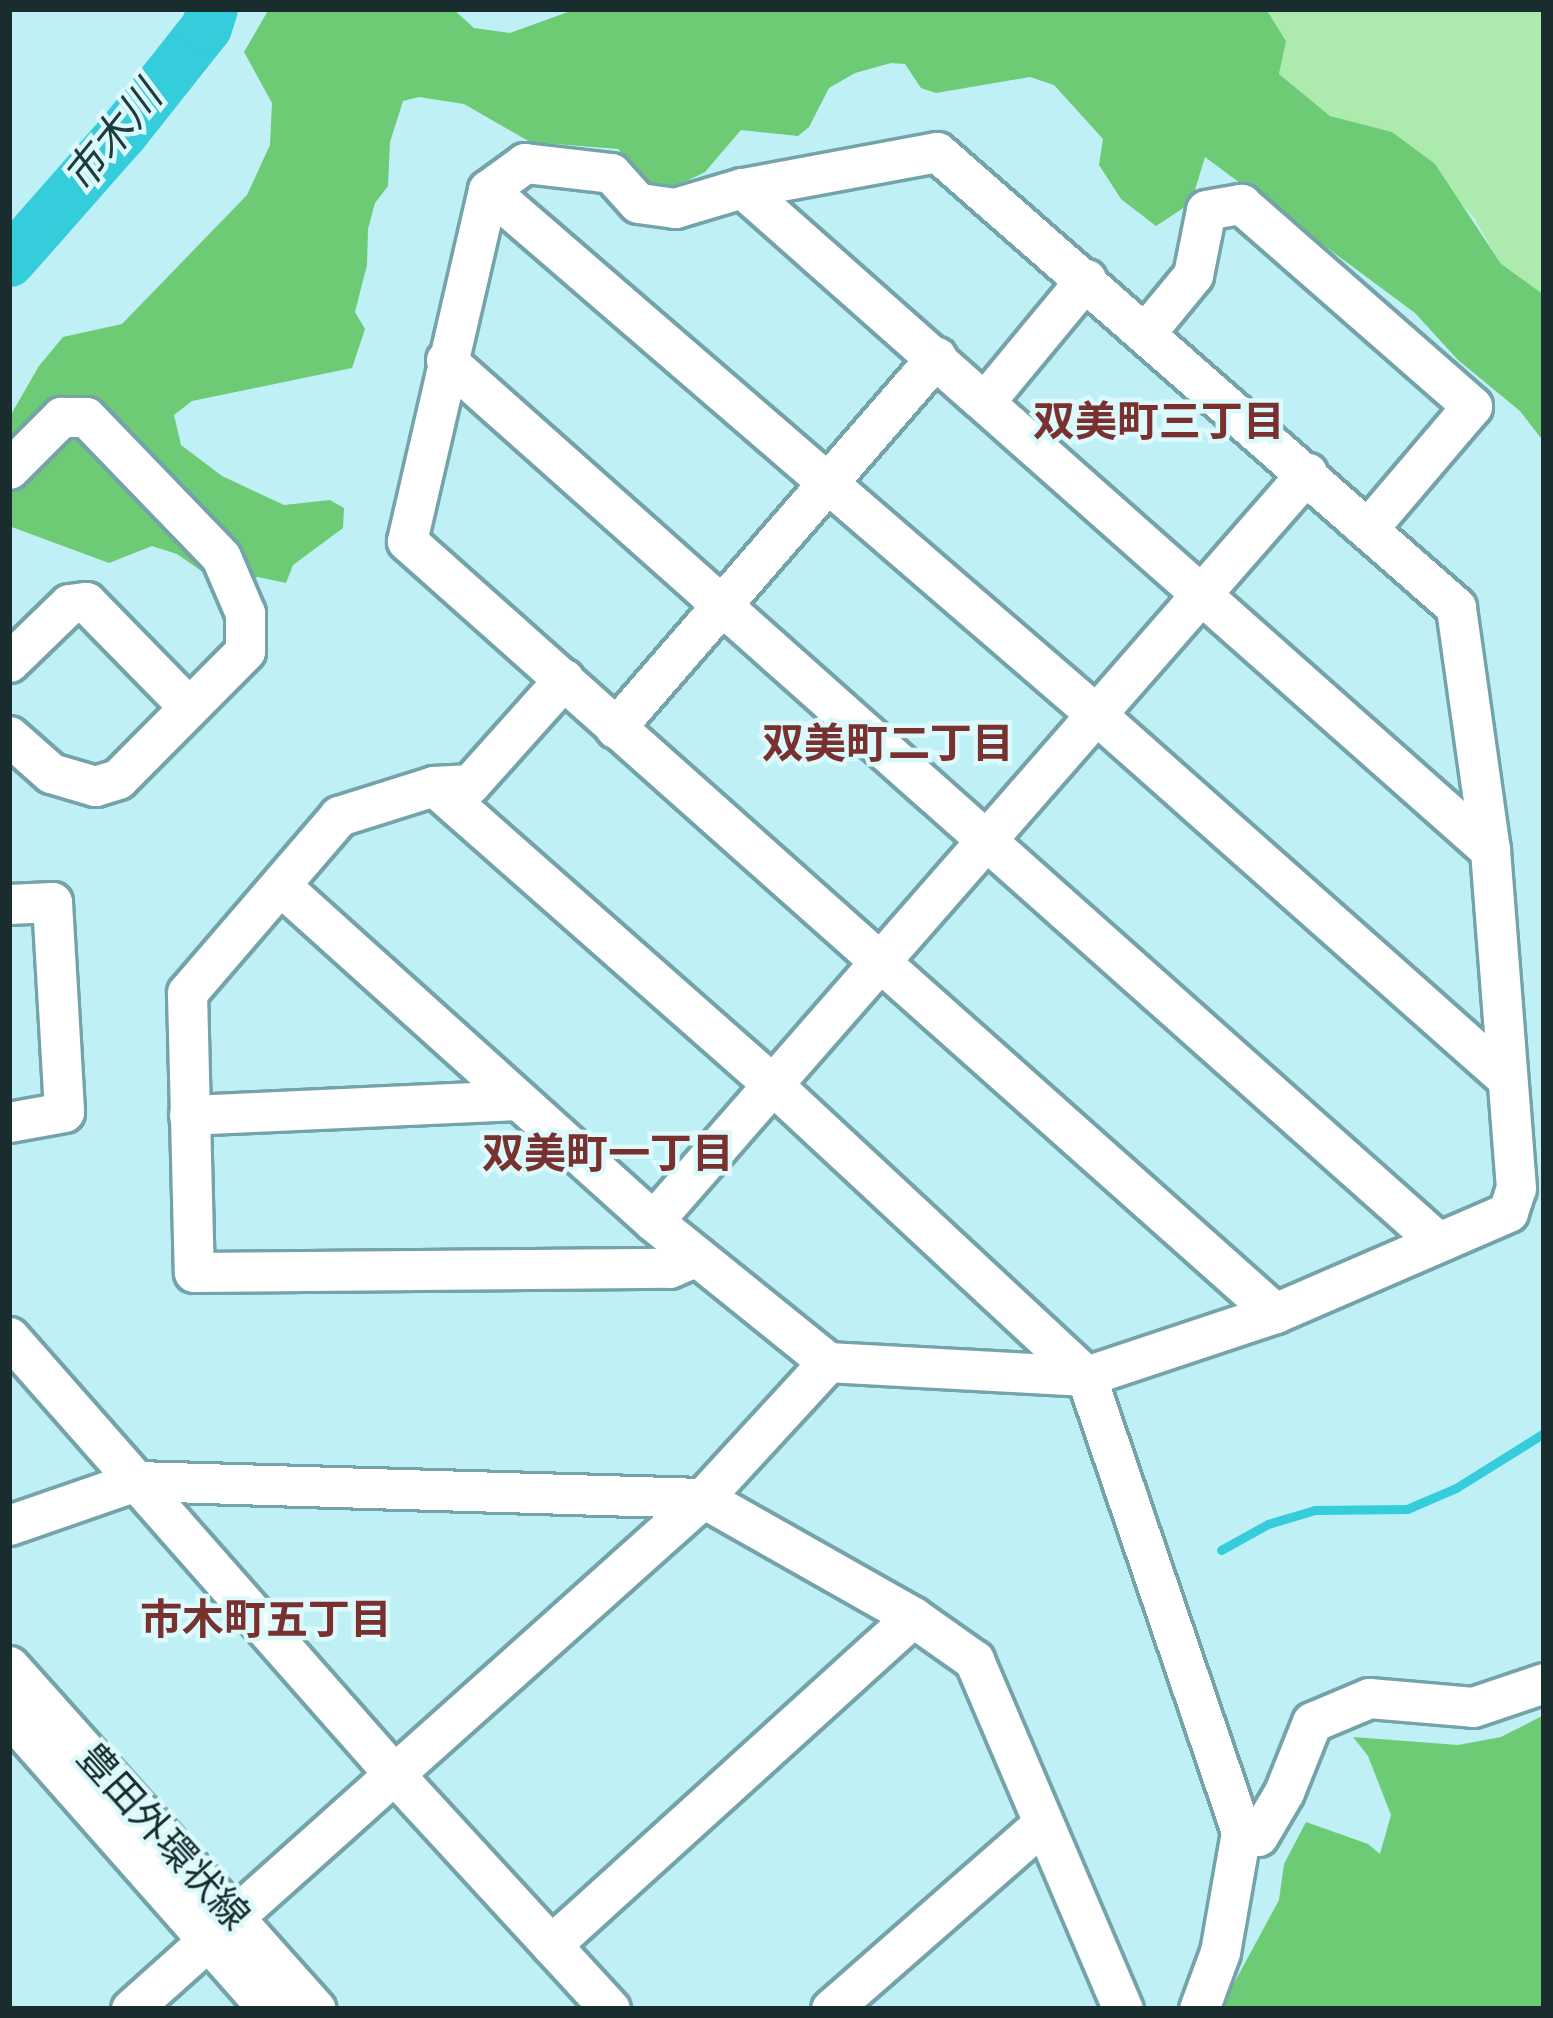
<!DOCTYPE html>
<html>
<head>
<meta charset="utf-8">
<style>
  body { margin:0 }
  #map { position:relative; width:1553px; height:2018px; overflow:hidden; background:#bff0f6; font-family:"Space Grotesk","Noto Sans JP",sans-serif }
  div>[style] { position:absolute }
  .green>* { inset:0; background:#aceaae }
  .forest>* { inset:0; background:#6ccb74 }
  .stream>* { height:9px; margin:-4.5px; padding:0 4.5px; transform-origin:4.5px; border-radius:4.5px; background:#35ccdc }
  .river>* { height:51px; margin:-25.5px; padding:0 25.5px; transform-origin:25.5px; border-radius:25.5px; background:#35ccdc }
  .roads { filter:drop-shadow(3px 0 #74a3a9) drop-shadow(-3px 0 #74a3a9) drop-shadow(0 3px #74a3a9) drop-shadow(0 -3px #74a3a9) }
  .minor>* { height:39px; margin:-19.5px; padding:0 19.5px; transform-origin:19.5px; border-radius:19.5px; background:#fff }
  span { translate:-50% -50%; white-space:nowrap; text-align:center; line-height:1.15; -webkit-text-stroke:9px #dcf9fc; paint-order:stroke }
  .street-label { font-size:39px; color:#192d2f }
  .water-label { font-size:42px; color:#1d3b3f; font-style:italic }
  .neighbourhood-label { font-size:42px; color:#78312e; font-weight:700 }
  .frame { position:absolute; inset:0; border:12px solid #192d2f; pointer-events:none }
</style>
</head>
<body>
<div id="map">
  <div class="green">
    <i style="clip-path:polygon(1266px 9px,1544px 9px,1544px 295px,1501px 265px,1473px 216px,1392px 132px,1330px 116px,1279px 74px,1286px 41px)"></i>
  </div>
  <div class="forest">
    <i style="clip-path:polygon(269px 9px,453px 9px,474px 28px,510px 33px,576px 9px,1266px 9px,1286px 41px,1279px 74px,1330px 116px,1392px 132px,1435px 164px,1501px 264px,1544px 295px,1544px 442px,1520px 411px,1458px 360px,1415px 313px,1205px 157px,1191px 203px,1156px 226px,1121px 199px,1099px 165px,1103px 139px,1054px 85px,1030px 77px,936px 93px,921px 88px,905px 64px,891px 63px,855px 73px,829px 88px,809px 127px,798px 136px,741px 130px,705px 172px,674px 187px,652px 185px,618px 149px,530px 142px,464px 104px,419px 97px,403px 101px,390px 142px,388px 186px,375px 203px,368px 229px,367px 265px,355px 312px,365px 329px,352px 368px,192px 401px,174px 415px,181px 445px,222px 476px,284px 505px,330px 500px,344px 508px,343px 528px,293px 565px,286px 583px,258px 577px,220px 584px,177px 554px,152px 546px,109px 563px,9px 526px,9px 418px,39px 366px,63px 337px,122px 324px,247px 195px,270px 145px,272px 103px,244px 52px)"></i>
    <i style="clip-path:polygon(1544px 1715px,1544px 2009px,1220px 2009px,1279px 1900px,1284px 1864px,1306px 1822px,1368px 1844px,1380px 1854px,1391px 1815px,1368px 1756px,1353px 1737px,1458px 1745px,1501px 1737px)"></i>
  </div>
  <div class="stream">
    <i style="left:1221px;top:1550px;width:54px;rotate:-29deg"></i>
    <i style="left:1268px;top:1524px;width:49px;rotate:-16.6deg"></i>
    <i style="left:1315px;top:1510px;width:92px;rotate:-0.6deg"></i>
    <i style="left:1407px;top:1509px;width:53px;rotate:-23.2deg"></i>
    <i style="left:1456px;top:1488px;width:104px;rotate:-32deg"></i>
  </div>
  <div class="river">
    <i style="left:9px;top:261px;width:171px;rotate:-48.6deg"></i>
    <i style="left:122px;top:133px;width:135px;rotate:-51.6deg"></i>
    <i style="left:206px;top:27px;width:19px;rotate:-72deg"></i>
  </div>
  <div class="roads">
    <div class="minor">
      <i style="left:742px;top:188px;width:999px;rotate:41.51deg"></i>
      <i style="left:488px;top:190px;width:805px;rotate:40.77deg"></i>
      <i style="left:1098px;top:716px;width:543px;rotate:41.56deg"></i>
      <i style="left:1146px;top:332px;width:74px;rotate:-50.5deg"></i>
      <i style="left:1193px;top:275px;width:66px;rotate:-78.7deg"></i>
      <i style="left:1206px;top:210px;width:36px;rotate:-10deg"></i>
      <i style="left:1241px;top:204px;width:307px;rotate:41.2deg"></i>
      <i style="left:1472px;top:406px;width:159px;rotate:130.4deg"></i>
      <i style="left:446px;top:360px;width:1327px;rotate:41.64deg"></i>
      <i style="left:986px;top:400px;width:157px;rotate:-50.4deg"></i>
      <i style="left:9px;top:469px;width:74px;rotate:-45deg"></i>
      <i style="left:61px;top:417px;width:25px"></i>
      <i style="left:86px;top:417px;width:194px;rotate:46deg"></i>
      <i style="left:221px;top:557px;width:61px;rotate:66.8deg"></i>
      <i style="left:245px;top:613px;width:38px;rotate:90deg"></i>
      <i style="left:245px;top:651px;width:180px;rotate:134.8deg"></i>
      <i style="left:118px;top:779px;width:24px;rotate:163deg"></i>
      <i style="left:95px;top:786px;width:46px;rotate:-163.5deg"></i>
      <i style="left:51px;top:773px;width:56px;rotate:-138.6deg"></i>
      <i style="left:9px;top:662px;width:83px;rotate:-44deg"></i>
      <i style="left:69px;top:604px;width:17px;rotate:-7deg"></i>
      <i style="left:86px;top:602px;width:147px;rotate:45.6deg"></i>
      <i style="left:564px;top:679px;width:141px;rotate:131.8deg"></i>
      <i style="left:470px;top:784px;width:36px;rotate:177deg"></i>
      <i style="left:434px;top:786px;width:100px;rotate:162.5deg"></i>
      <i style="left:339px;top:816px;width:233px;rotate:130.7deg"></i>
      <i style="left:187px;top:993px;width:279px;rotate:88.6deg"></i>
      <i style="left:194px;top:1272px;width:475px;rotate:-0.5deg"></i>
      <i style="left:669px;top:1268px;width:30px;rotate:-23deg"></i>
      <i style="left:615px;top:728px;width:491px;rotate:-49.1deg"></i>
      <i style="left:434px;top:786px;width:452px;rotate:41.4deg"></i>
      <i style="left:773px;top:1085px;width:427px;rotate:42.9deg"></i>
      <i style="left:1086px;top:1376px;width:482px;rotate:71.2deg"></i>
      <i style="left:1241px;top:1832px;width:122px;rotate:99.9deg"></i>
      <i style="left:1220px;top:1952px;width:61px;rotate:110.2deg"></i>
      <i style="left:281px;top:886px;width:501px;rotate:42deg"></i>
      <i style="left:653px;top:1221px;width:225px;rotate:38.9deg"></i>
      <i style="left:828px;top:1362px;width:258px;rotate:3.1deg"></i>
      <i style="left:1086px;top:1376px;width:199px;rotate:-18.4deg"></i>
      <i style="left:1275px;top:1313px;width:254px;rotate:-23.4deg"></i>
      <i style="left:1508px;top:1212px;width:25px;rotate:-72deg"></i>
      <i style="left:1516px;top:1188px;width:339px;rotate:-94.4deg"></i>
      <i style="left:1490px;top:850px;width:245px;rotate:-98deg"></i>
      <i style="left:1456px;top:607px;width:690px;rotate:-138.76deg"></i>
      <i style="left:937px;top:152px;width:198px;rotate:169.5deg"></i>
      <i style="left:742px;top:188px;width:70px;rotate:163.4deg"></i>
      <i style="left:675px;top:208px;width:37px;rotate:-172deg"></i>
      <i style="left:638px;top:203px;width:40px;rotate:-132deg"></i>
      <i style="left:611px;top:173px;width:87px;rotate:-173.4deg"></i>
      <i style="left:525px;top:163px;width:46px;rotate:143.9deg"></i>
      <i style="left:488px;top:190px;width:360px;rotate:103deg"></i>
      <i style="left:407px;top:541px;width:1162px;rotate:41.65deg"></i>
      <i style="left:9px;top:904px;width:43px;rotate:-2.7deg"></i>
      <i style="left:52px;top:902px;width:210px;rotate:86.7deg"></i>
      <i style="left:64px;top:1112px;width:56px;rotate:169.7deg"></i>
      <i style="left:189px;top:1115px;width:326px;rotate:-2.6deg"></i>
      <i style="left:653px;top:1221px;width:994px;rotate:-48.84deg"></i>
      <i style="left:9px;top:1337px;width:582px;rotate:48.62deg"></i>
      <i style="left:394px;top:1774px;width:319px;rotate:47.4deg"></i>
      <i style="left:9px;top:1525px;width:134px;rotate:-19.1deg"></i>
      <i style="left:136px;top:1481px;width:567px;rotate:1.72deg"></i>
      <i style="left:703px;top:1498px;width:241px;rotate:29.5deg"></i>
      <i style="left:913px;top:1617px;width:75px;rotate:35.2deg"></i>
      <i style="left:974px;top:1660px;width:379px;rotate:66.9deg"></i>
      <i style="left:9px;top:1666px;width:460px;rotate:48.2deg"></i>
      <i style="left:9px;top:1715px;width:392px;rotate:48.6deg"></i>
      <i style="left:1241px;top:1832px;width:17px;rotate:13deg"></i>
      <i style="left:1258px;top:1836px;width:51px;rotate:-59.4deg"></i>
      <i style="left:1284px;top:1792px;width:75px;rotate:-68.2deg"></i>
      <i style="left:1312px;top:1722px;width:62px;rotate:-22.8deg"></i>
      <i style="left:1369px;top:1698px;width:104px;rotate:4.9deg"></i>
      <i style="left:1473px;top:1707px;width:75px;rotate:-18.7deg"></i>
      <i style="left:551px;top:1945px;width:488px;rotate:-42.2deg"></i>
      <i style="left:131px;top:2009px;width:767px;rotate:-41.78deg"></i>
      <i style="left:703px;top:1498px;width:185px;rotate:-47.4deg"></i>
      <i style="left:831px;top:2009px;width:281px;rotate:-41.2deg"></i>
    </div>
  </div>
  <div class="street-label">
    <span style="left:163px;top:1837px;rotate:48deg">豊田外環状線</span>
  </div>
  <div class="water-label">
    <span style="left:113px;top:137px;rotate:-51deg">市木川</span>
  </div>
  <div class="neighbourhood-label">
    <span style="left:1159px;top:422px">双美町三丁目</span>
    <span style="left:888px;top:744px">双美町二丁目</span>
    <span style="left:608px;top:1154px">双美町一丁目</span>
    <span style="left:266px;top:1620px">市木町五丁目</span>
  </div>
  <div class="frame"></div>
</div>
</body>
</html>
